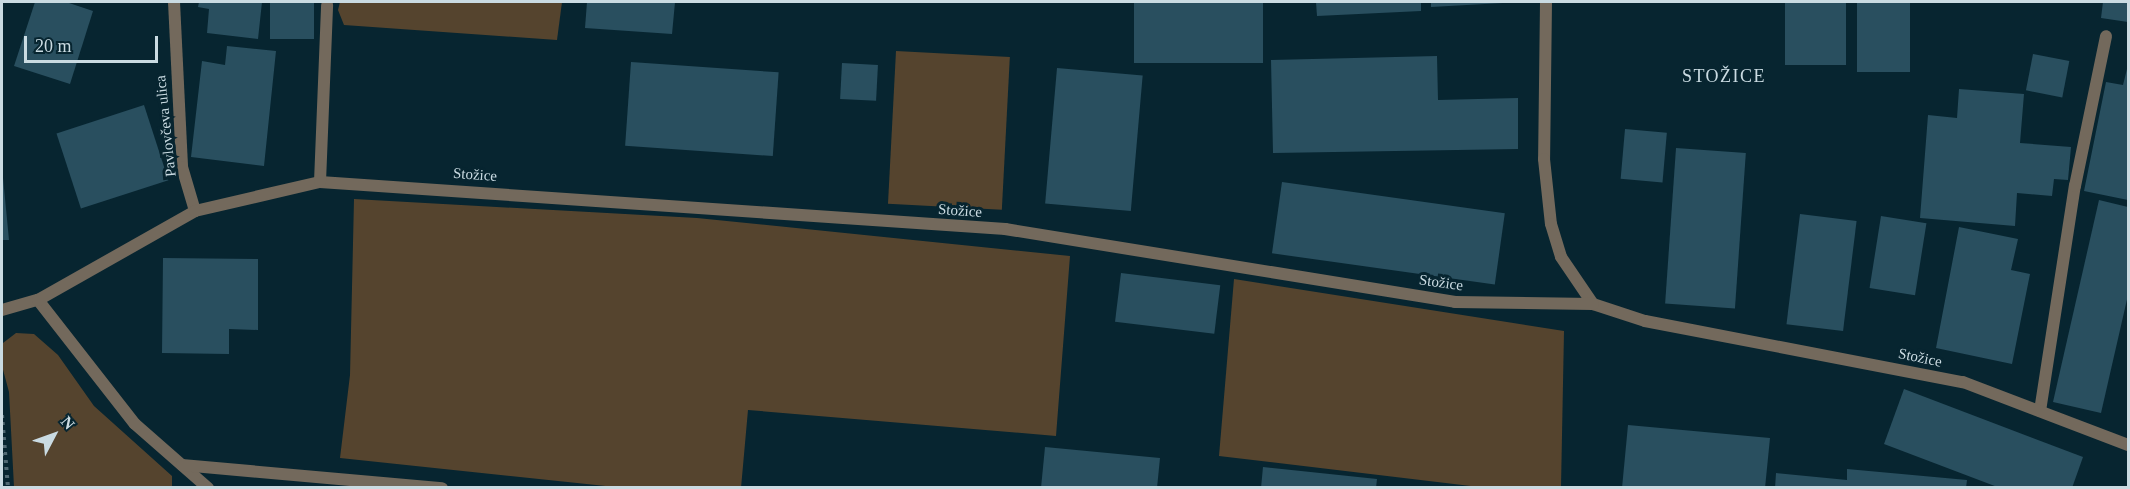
<!DOCTYPE html>
<html>
<head>
<meta charset="utf-8">
<style>
  body { margin:0 }
  #map { position:relative; width:2130px; height:489px; overflow:hidden; background:#072530; font-family:Georgia,serif }
  div>[style] { position:absolute }
  .green>* { inset:0; background:#55442e; transform-origin:0 0 }
  .building>* { inset:0; background:#294f5f; transform-origin:0 0 }
  .path>* { height:4px; margin-top:-2px; transform-origin:0; background:repeating-linear-gradient(90deg,#506973 0 3px,transparent 0 7.5px) }
  .lane>* { height:12px; margin:-6px; padding:0 6px; transform-origin:6px; border-radius:6px; background:#73695c }
  .street>* { height:12px; margin:-6px; padding:0 6px; transform-origin:6px; border-radius:6px; background:#73695c }
  span { translate:-50% -50%; white-space:nowrap; text-align:center; line-height:1.15; -webkit-text-stroke:6px #072530; paint-order:stroke }
  .street-label { font-size:15px; color:#cadbe2 }
  .quarter-label { font-size:18px; color:#cadbe2; letter-spacing:1.5px }
  .frame { position:absolute; inset:0; border:3px solid #cadbe2; pointer-events:none }
  .north { position:absolute; left:24px; top:405px; width:60px; height:60px; -webkit-text-stroke:4px #072530; paint-order:stroke; rotate:49deg; font-size:16px; font-weight:700; line-height:24px; text-align:center; color:#cadbe2 }
  .north::after { content:''; display:block; margin:auto; width:21px; height:27px; background:#cadbe2; clip-path:polygon(50% 0,100% 100%,50% 72%,0 100%) }
  .scale { position:absolute; left:24px; top:36px; width:134px; height:27px; box-sizing:border-box; border:3px solid #cadbe2; border-top:0; padding-left:8px; font-size:18px; line-height:21px; white-space:nowrap; color:#cadbe2; -webkit-text-stroke:4px #072530; paint-order:stroke }
</style>
</head>
<body>
<div id="map">
  <div class="green">
    <i style="clip-path:polygon(340px 2px,562px 2px,557px 40px,344px 25px,338px 10px)"></i>
    <i style="left:896px;top:51px;width:114px;height:153px;rotate:3deg"></i>
    <i style="clip-path:polygon(354px 199px,697px 218px,1070px 256px,1056px 436px,748px 410px,741px 488px,615px 487px,340px 458px,350px 375px)"></i>
    <i style="clip-path:polygon(1234px 279px,1564px 331px,1561px 487px,1479px 487px,1219px 456px)"></i>
    <i style="clip-path:polygon(16px 333px,34px 334px,58px 355px,94px 406px,172px 476px,172px 487px,14px 487px,9px 392px,2px 366px,3px 343px)"></i>
  </div>
  <div class="building">
    <i style="clip-path:polygon(35px 2px,66px 2px,93px 11px,70px 84px,14px 66px)"></i>
    <i style="clip-path:polygon(199px 2px,262px 2px,258px 39px,207px 33px,209px 9px,198px 7px)"></i>
    <i style="left:270px;top:2px;width:44px;height:37px"></i>
    <i style="clip-path:polygon(587px 2px,675px 2px,672px 34px,585px 28px)"></i>
    <i style="left:1134px;top:2px;width:129px;height:61px"></i>
    <i style="clip-path:polygon(1316px 2px,1421px 2px,1421px 11px,1317px 16px)"></i>
    <i style="clip-path:polygon(1431px 2px,1503px 2px,1503px 3px,1431px 7px)"></i>
    <i style="left:1785px;top:2px;width:61px;height:63px"></i>
    <i style="left:1857px;top:2px;width:53px;height:70px"></i>
    <i style="clip-path:polygon(2103px 2px,2128px 2px,2128px 22px,2101px 18px)"></i>
    <i style="clip-path:polygon(227px 46px,276px 51px,264px 166px,191px 157px,202px 61px,225px 65px)"></i>
    <i style="left:2033px;top:54px;width:37px;height:37px;rotate:11deg"></i>
    <i style="clip-path:polygon(1437px 56px,1438px 100px,1518px 98px,1518px 149px,1273px 153px,1271px 60px)"></i>
    <i style="left:631px;top:62px;width:148px;height:84px;rotate:4deg"></i>
    <i style="left:842px;top:63px;width:36px;height:36px;rotate:3deg"></i>
    <i style="clip-path:polygon(2128px 65px,2128px 200px,2084px 191px,2106px 82px,2123px 85px)"></i>
    <i style="left:1057px;top:68px;width:86px;height:136px;rotate:5deg"></i>
    <i style="clip-path:polygon(1959px 89px,2024px 94px,2020px 143px,2071px 147px,2068px 180px,2054px 179px,2052px 196px,2017px 193px,2015px 226px,1920px 218px,1928px 115px,1957px 118px)"></i>
    <i style="left:144px;top:105px;width:79px;height:92px;rotate:72deg"></i>
    <i style="left:1625px;top:129px;width:42px;height:50px;rotate:5deg"></i>
    <i style="left:1676px;top:148px;width:70px;height:156px;rotate:4deg"></i>
    <i style="clip-path:polygon(2px 178px,3px 178px,9px 240px,2px 240px)"></i>
    <i style="left:1282px;top:182px;width:225px;height:72px;rotate:8deg"></i>
    <i style="clip-path:polygon(2099px 200px,2128px 207px,2128px 295px,2101px 413px,2053px 402px)"></i>
    <i style="left:1800px;top:214px;width:57px;height:111px;rotate:7deg"></i>
    <i style="left:1881px;top:216px;width:46px;height:73px;rotate:9deg"></i>
    <i style="clip-path:polygon(1959px 227px,2018px 239px,2011px 270px,2030px 274px,2012px 364px,1936px 348px)"></i>
    <i style="clip-path:polygon(163px 258px,258px 259px,258px 330px,229px 329px,229px 354px,162px 353px)"></i>
    <i style="left:1121px;top:273px;width:100px;height:49px;rotate:7deg"></i>
    <i style="clip-path:polygon(1904px 389px,2083px 457px,2072px 488px,2000px 488px,1884px 444px)"></i>
    <i style="clip-path:polygon(1628px 425px,1770px 438px,1765px 488px,1622px 488px)"></i>
    <i style="clip-path:polygon(1045px 447px,1160px 458px,1157px 488px,1041px 488px)"></i>
    <i style="clip-path:polygon(1263px 467px,1377px 479px,1376px 488px,1261px 488px)"></i>
    <i style="clip-path:polygon(1847px 469px,1967px 480px,1966px 488px,1775px 488px,1776px 473px,1847px 480px)"></i>
  </div>
  <div class="path">
    <i style="left:2px;top:415px;width:73px;rotate:85.3deg"></i>
  </div>
  <div class="lane">
    <i style="left:2040px;top:411px;width:228px;rotate:-81.2deg"></i>
    <i style="left:2075px;top:186px;width:153px;rotate:-78.3deg"></i>
  </div>
  <div class="street">
    <i style="left:174px;top:2px;width:165px;rotate:87.2deg"></i>
    <i style="left:182px;top:167px;width:46px;rotate:73.5deg"></i>
    <i style="left:1546px;top:2px;width:157px;rotate:90.7deg"></i>
    <i style="left:1544px;top:159px;width:65px;rotate:83.9deg"></i>
    <i style="left:1551px;top:224px;width:34px;rotate:73deg"></i>
    <i style="left:1561px;top:257px;width:57px;rotate:55.8deg"></i>
    <i style="left:1593px;top:304px;width:55px;rotate:18.1deg"></i>
    <i style="left:1645px;top:321px;width:324px;rotate:10.9deg"></i>
    <i style="left:1963px;top:382px;width:177px;rotate:20.9deg"></i>
    <i style="left:320px;top:182px;width:687px;rotate:3.93deg"></i>
    <i style="left:1005px;top:229px;width:456px;rotate:9.2deg"></i>
    <i style="left:1455px;top:302px;width:138px;rotate:0.8deg"></i>
    <i style="left:38px;top:300px;width:157px;rotate:52deg"></i>
    <i style="left:135px;top:424px;width:97px;rotate:41.2deg"></i>
    <i style="left:2px;top:310px;width:37px;rotate:-16deg"></i>
    <i style="left:38px;top:300px;width:180px;rotate:-29.5deg"></i>
    <i style="left:195px;top:211px;width:128px;rotate:-13.1deg"></i>
    <i style="left:320px;top:182px;width:177px;rotate:-87.7deg"></i>
    <i style="left:182px;top:465px;width:261px;rotate:5.1deg"></i>
  </div>
  <div class="street-label">
    <span style="left:166px;top:126px;rotate:-96deg">Pavlovčeva ulica</span>
    <span style="left:475px;top:175px;rotate:4deg">Stožice</span>
    <span style="left:960px;top:211px;rotate:4deg">Stožice</span>
    <span style="left:1441px;top:283px;rotate:8deg">Stožice</span>
    <span style="left:1920px;top:358px;rotate:12deg">Stožice</span>
  </div>
  <div class="quarter-label">
    <span style="left:1724px;top:76px">STOŽICE</span>
  </div>
  <div class="frame"></div>
  <div class="north">N</div>
  <div class="scale">20 m</div>
</div>
</body>
</html>
